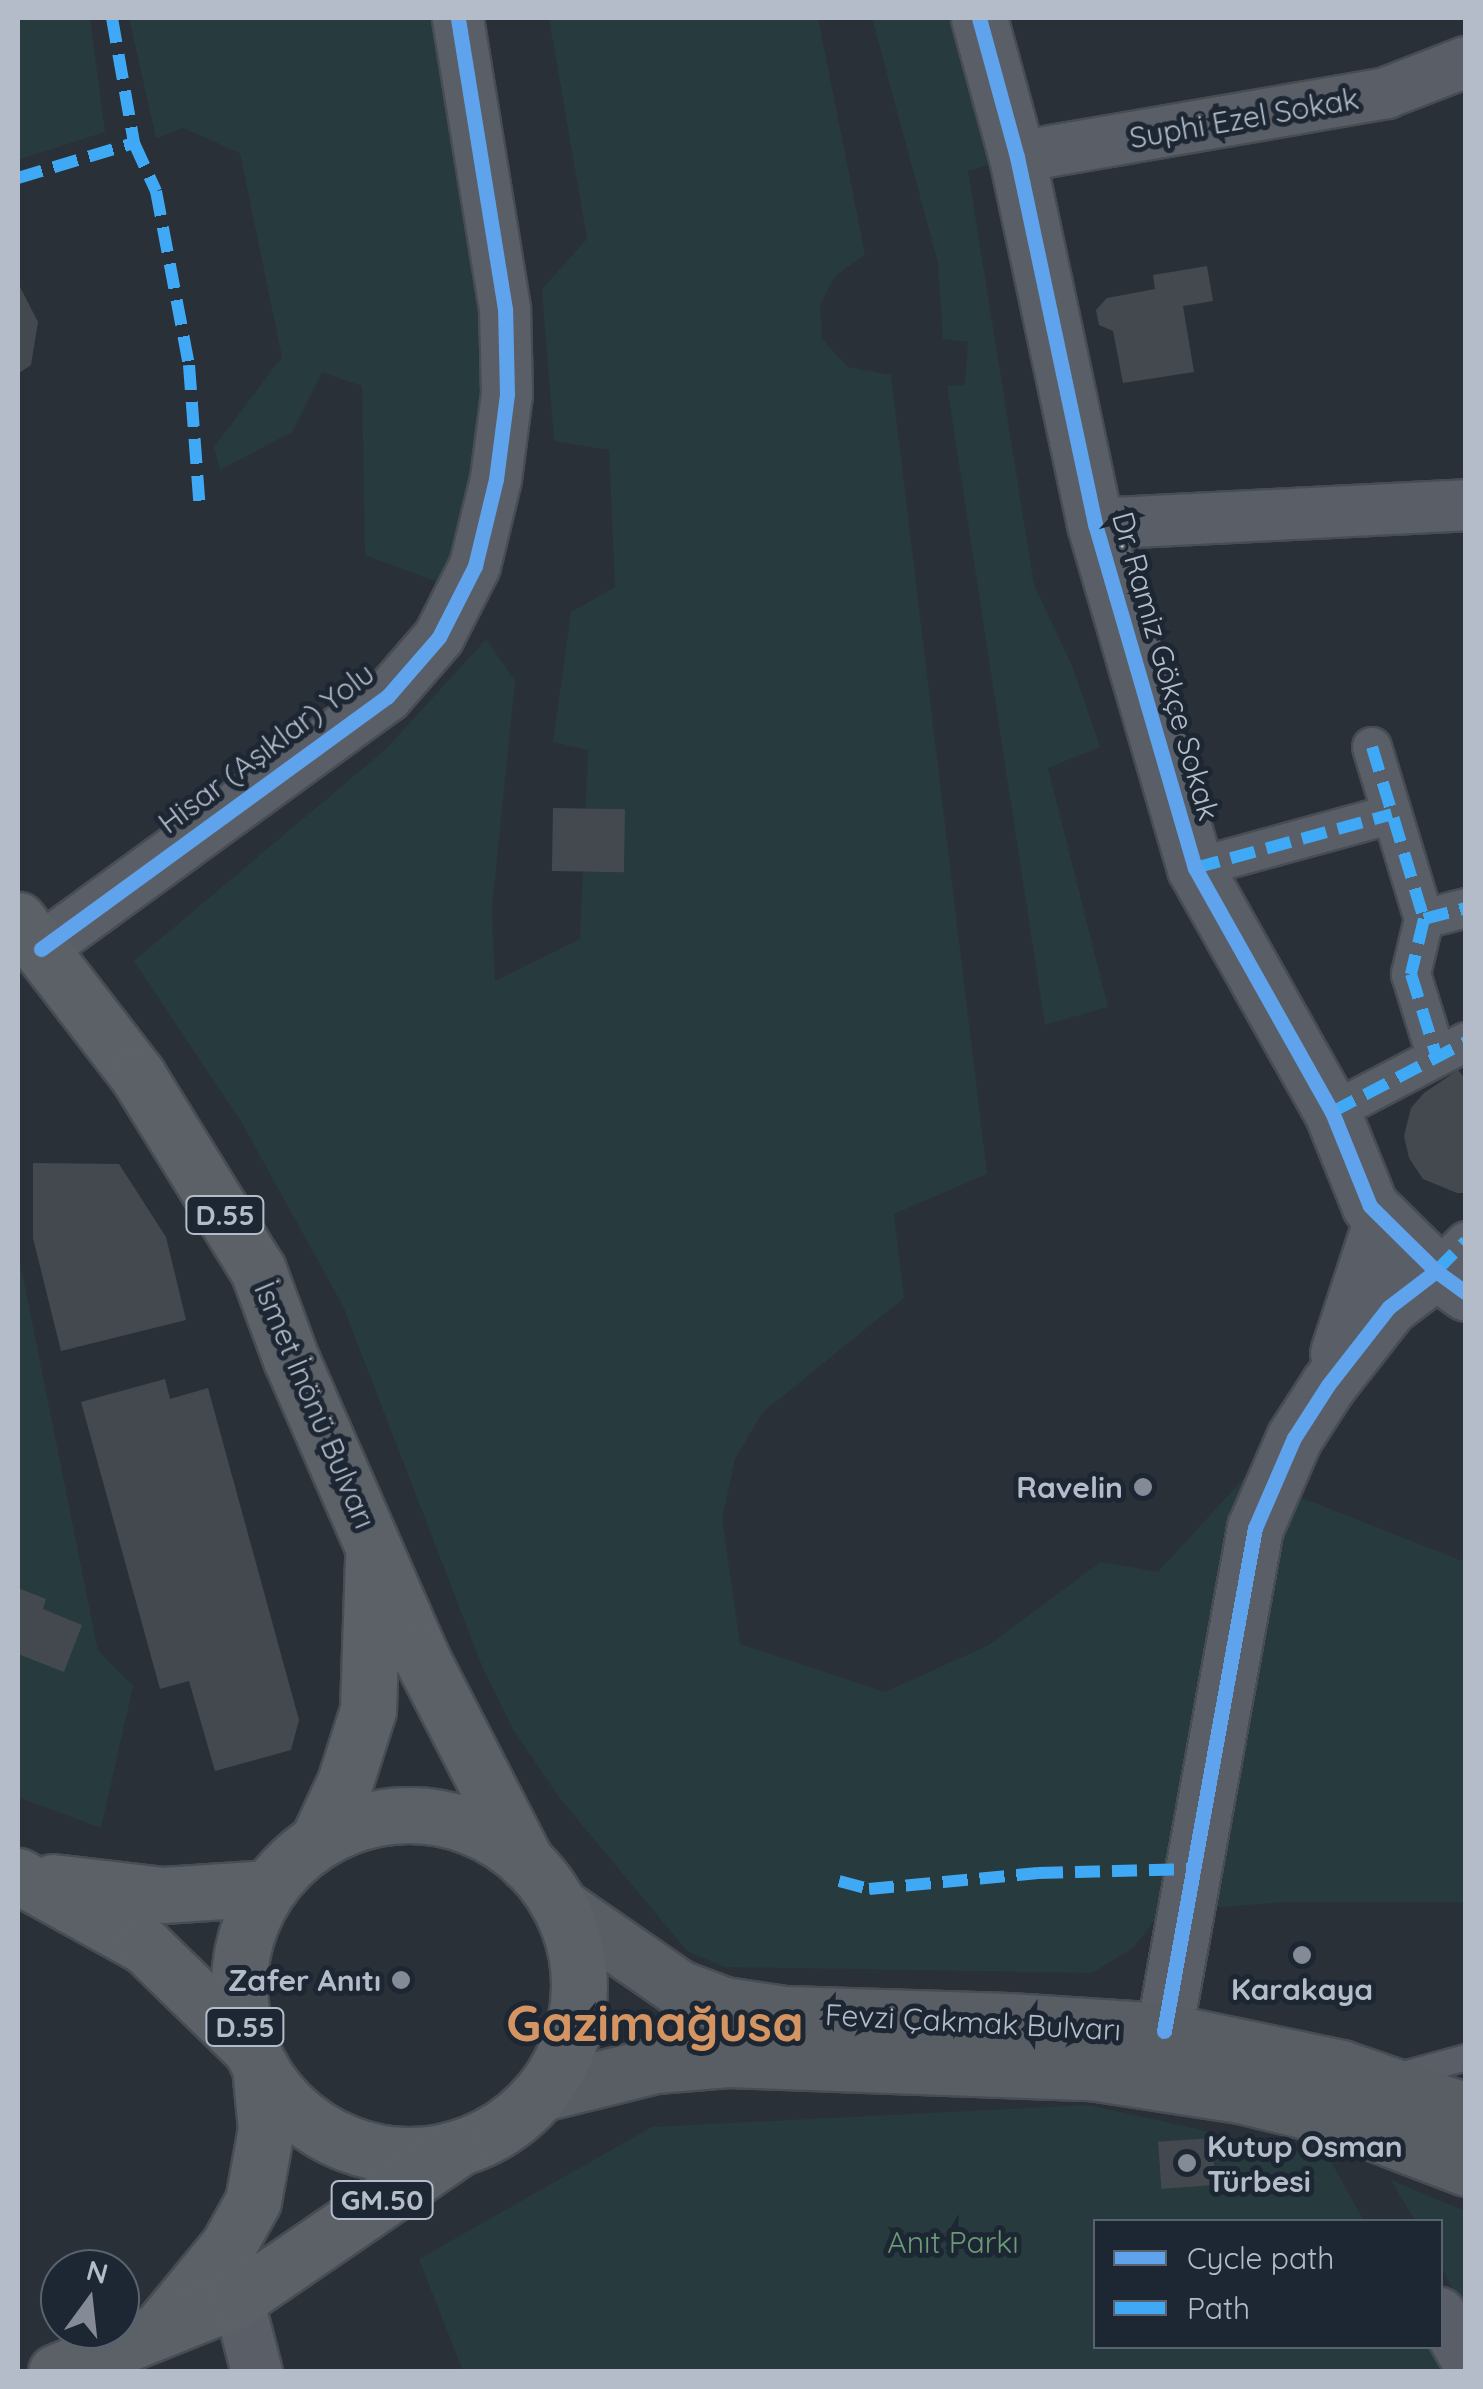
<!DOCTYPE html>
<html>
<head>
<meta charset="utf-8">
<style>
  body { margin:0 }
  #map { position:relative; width:1483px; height:2389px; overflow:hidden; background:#2a3038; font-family:Quicksand,sans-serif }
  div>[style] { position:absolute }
  .green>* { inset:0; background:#273a3e }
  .building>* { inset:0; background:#444950; transform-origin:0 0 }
  .roads { filter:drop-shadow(2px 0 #484c53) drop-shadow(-2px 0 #484c53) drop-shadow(0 2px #484c53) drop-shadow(0 -2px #484c53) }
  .service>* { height:25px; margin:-12.5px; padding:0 12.5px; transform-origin:12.5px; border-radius:12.5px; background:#5a5e66 }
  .pedestrian>* { height:38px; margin:-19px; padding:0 19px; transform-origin:19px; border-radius:19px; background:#5a5e66 }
  .minor>* { height:50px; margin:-25px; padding:0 25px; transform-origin:25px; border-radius:25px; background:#5a5e66 }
  .tertiary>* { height:55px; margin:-27.5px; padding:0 27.5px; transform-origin:27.5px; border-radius:27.5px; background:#5a5e66 }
  .secondary>* { height:55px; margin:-27.5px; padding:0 27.5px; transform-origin:27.5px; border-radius:27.5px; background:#595d64 }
  .primary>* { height:55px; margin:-27.5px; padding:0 27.5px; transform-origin:27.5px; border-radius:27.5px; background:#5c6168 }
  .primary>.ring { margin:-27.5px; padding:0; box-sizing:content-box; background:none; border:55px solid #5c6168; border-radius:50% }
  .quiet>* { height:12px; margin-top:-6px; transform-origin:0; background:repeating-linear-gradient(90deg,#3fa9f5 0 25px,transparent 0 37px) }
  .cycleway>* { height:15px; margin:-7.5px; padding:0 7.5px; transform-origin:7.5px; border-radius:7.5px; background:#60a3ed }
  .dots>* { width:28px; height:28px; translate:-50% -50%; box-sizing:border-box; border:5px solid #1d2633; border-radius:50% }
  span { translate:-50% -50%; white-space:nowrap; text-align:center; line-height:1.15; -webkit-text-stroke:10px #1d2633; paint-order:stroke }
  .shield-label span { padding:2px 8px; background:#1d2633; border:2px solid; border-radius:8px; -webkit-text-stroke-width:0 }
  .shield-label { font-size:28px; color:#b4bcc9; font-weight:700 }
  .street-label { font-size:30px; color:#b4bcc9 }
  .poi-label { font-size:30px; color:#b4bcc9; font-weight:700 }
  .right { translate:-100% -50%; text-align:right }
  .left { translate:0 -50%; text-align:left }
  .park-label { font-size:30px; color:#6b9a76 }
  .town-label { font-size:50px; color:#d59563; font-weight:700 }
  .frame { position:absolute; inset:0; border:20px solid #b4bcc9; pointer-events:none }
  .legend { position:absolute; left:1093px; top:2219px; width:350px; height:130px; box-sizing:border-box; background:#1d2633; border:2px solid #59626f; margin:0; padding:12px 18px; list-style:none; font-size:30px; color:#b4bcc9 }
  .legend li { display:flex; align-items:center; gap:20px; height:50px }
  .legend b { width:50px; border:2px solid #59626f }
  .north { position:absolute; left:40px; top:2249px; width:100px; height:100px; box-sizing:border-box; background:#1d2633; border:2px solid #59626f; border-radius:50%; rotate:15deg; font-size:28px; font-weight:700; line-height:40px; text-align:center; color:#b4bcc9 }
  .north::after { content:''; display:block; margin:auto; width:35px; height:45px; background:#848b96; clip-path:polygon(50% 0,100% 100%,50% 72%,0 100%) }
</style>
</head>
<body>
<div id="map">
  <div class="green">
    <i style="clip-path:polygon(18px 18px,90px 18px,105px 132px,18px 160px)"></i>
    <i style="clip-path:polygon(129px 18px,444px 18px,496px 333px,486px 421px,446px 585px,365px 555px,362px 386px,322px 372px,292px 432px,220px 470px,214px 447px,282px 357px,240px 153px,183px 128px,156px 138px)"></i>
    <i style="clip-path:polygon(549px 18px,818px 18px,865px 254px,834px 277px,820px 305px,822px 339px,848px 367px,891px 375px,987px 1174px,894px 1214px,904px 1298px,763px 1412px,735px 1459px,722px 1519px,740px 1644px,885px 1692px,989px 1645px,1101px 1562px,1158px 1572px,1246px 1476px,1465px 1562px,1465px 1902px,1283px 1902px,1161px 1912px,1133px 1948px,1092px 1973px,724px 1967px,687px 1951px,558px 1796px,513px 1729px,482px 1666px,343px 1306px,242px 1123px,134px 961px,385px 750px,486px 639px,515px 681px,492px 908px,495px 981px,580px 939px,588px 750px,553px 742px,571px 612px,615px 587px,609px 450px,554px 441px,542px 289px,587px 239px)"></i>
    <i style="clip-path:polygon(872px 18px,972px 18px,1005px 160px,968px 171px,1034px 585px,1073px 668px,1100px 747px,1048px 768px,1108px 1007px,1045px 1025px,947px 386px,965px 385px,968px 342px,943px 339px,938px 263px)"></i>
    <i style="clip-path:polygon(18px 1252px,98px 1651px,133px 1686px,101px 1828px,18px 1797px)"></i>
    <i style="clip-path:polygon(1088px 2105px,1329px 2158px,1364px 2221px,1096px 2222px,1096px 2346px,1433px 2347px,1447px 2371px,463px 2371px,419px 2259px,652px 2127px)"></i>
    <i style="clip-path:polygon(1391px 2180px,1465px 2211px,1465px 2312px,1441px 2267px,1440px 2222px,1415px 2221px)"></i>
  </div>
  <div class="building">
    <i style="clip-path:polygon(1207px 266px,1213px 301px,1183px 306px,1194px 372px,1123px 383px,1113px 331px,1099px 325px,1096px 310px,1107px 298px,1155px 289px,1153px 275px)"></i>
    <i style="clip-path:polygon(18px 283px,38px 322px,31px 365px,19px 373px)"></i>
    <i style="left:553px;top:808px;width:72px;height:63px;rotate:1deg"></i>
    <i style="clip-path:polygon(1458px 1070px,1466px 1080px,1466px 1193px,1457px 1193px,1423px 1179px,1409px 1158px,1404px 1136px,1411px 1108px,1424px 1093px)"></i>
    <i style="clip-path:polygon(33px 1163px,119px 1164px,166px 1237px,186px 1320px,61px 1351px,33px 1238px)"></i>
    <i style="clip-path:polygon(165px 1379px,170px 1399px,208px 1388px,299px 1720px,291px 1750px,215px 1771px,189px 1681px,160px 1689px,81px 1402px)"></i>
    <i style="clip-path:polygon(18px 1588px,46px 1599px,43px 1609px,82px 1625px,64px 1672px,18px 1654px)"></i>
    <i style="left:1212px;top:2138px;width:47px;height:54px;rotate:86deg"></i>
  </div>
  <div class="roads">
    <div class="service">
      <i style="left:1392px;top:2077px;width:77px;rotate:-15.1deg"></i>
    </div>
    <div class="pedestrian">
      <i style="left:1372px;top:747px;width:180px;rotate:73.2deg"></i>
      <i style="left:1195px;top:868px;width:204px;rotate:-15.3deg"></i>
      <i style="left:1424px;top:919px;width:57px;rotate:103.3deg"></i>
      <i style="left:1411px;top:974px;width:85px;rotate:72.8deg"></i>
      <i style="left:1424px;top:919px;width:43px;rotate:-14.7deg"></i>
      <i style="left:1332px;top:1112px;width:151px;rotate:-27.6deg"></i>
      <i style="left:1436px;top:1271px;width:42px;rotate:-45deg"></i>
    </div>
    <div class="minor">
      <i style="left:1017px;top:157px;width:375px;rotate:-9.8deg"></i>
      <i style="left:1386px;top:93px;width:86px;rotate:-21.2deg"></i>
      <i style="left:1095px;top:524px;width:371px;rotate:-2.9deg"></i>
      <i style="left:41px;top:949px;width:428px;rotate:-36.1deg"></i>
      <i style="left:387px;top:697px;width:79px;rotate:-49.1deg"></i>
      <i style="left:439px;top:637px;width:80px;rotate:-63.1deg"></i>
      <i style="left:475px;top:566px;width:89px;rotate:-76.4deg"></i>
      <i style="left:496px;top:479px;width:86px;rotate:-82.6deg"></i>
      <i style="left:507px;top:394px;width:85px;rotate:-91.3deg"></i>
      <i style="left:505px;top:309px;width:295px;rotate:-99.2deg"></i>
      <i style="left:238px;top:2299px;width:75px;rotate:75.4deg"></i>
      <i style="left:1440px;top:2313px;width:53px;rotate:60.5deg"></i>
    </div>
    <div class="tertiary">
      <i style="left:979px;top:18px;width:144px;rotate:74.7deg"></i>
      <i style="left:1017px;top:157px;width:375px;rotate:78deg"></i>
      <i style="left:1095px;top:524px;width:358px;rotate:73.8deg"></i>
      <i style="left:1195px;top:868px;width:280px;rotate:60.7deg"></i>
      <i style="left:1332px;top:1112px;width:101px;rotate:68deg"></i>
      <i style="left:1370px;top:1206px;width:93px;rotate:44.6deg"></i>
      <i style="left:1436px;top:1271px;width:37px;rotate:36deg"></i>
      <i style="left:1338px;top:1353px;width:142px;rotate:-71.9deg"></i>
      <i style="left:1164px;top:2031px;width:511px;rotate:-79.75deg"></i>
      <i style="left:1255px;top:1528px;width:98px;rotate:-66.6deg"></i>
      <i style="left:1294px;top:1438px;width:63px;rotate:-57.3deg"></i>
      <i style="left:1328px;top:1385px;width:99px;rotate:-52deg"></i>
      <i style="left:1389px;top:1307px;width:59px;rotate:-37.5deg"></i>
    </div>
    <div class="secondary">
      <i style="left:560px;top:1906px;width:145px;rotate:34.6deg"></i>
      <i style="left:679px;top:1988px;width:48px;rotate:20.7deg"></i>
      <i style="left:724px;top:2005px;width:63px;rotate:8.3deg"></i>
      <i style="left:786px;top:2014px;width:223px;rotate:1.8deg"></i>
      <i style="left:1009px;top:2021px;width:155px;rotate:3.7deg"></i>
      <i style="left:1164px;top:2031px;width:181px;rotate:11.8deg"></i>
      <i style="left:1341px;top:2068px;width:132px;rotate:19deg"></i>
      <i style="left:542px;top:2093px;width:117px;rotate:-13.8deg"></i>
      <i style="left:656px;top:2065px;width:72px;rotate:-4.8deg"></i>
      <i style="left:728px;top:2059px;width:363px;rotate:2.1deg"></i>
      <i style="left:1091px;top:2072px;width:151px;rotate:8.8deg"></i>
      <i style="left:1240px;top:2095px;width:102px;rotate:13.6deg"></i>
      <i style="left:1339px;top:2119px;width:136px;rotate:21.1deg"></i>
    </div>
    <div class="primary">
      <i style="left:18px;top:920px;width:197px;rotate:52.4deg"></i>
      <i style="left:138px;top:1076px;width:228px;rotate:58.3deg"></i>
      <i style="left:258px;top:1270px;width:95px;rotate:69.7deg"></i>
      <i style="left:291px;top:1359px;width:325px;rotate:66.4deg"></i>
      <i style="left:421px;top:1657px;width:232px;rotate:62.8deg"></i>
      <i class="ring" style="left:239px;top:1815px;width:285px;height:285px"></i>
      <i style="left:317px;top:1842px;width:66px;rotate:-65deg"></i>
      <i style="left:345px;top:1782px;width:76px;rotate:-72.3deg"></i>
      <i style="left:368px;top:1710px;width:153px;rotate:-88.1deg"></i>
      <i style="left:18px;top:1876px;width:145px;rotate:28.9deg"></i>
      <i style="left:145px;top:1946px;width:146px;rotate:44.2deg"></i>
      <i style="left:53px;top:1882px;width:111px;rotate:6.7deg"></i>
      <i style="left:163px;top:1895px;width:106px;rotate:-3.8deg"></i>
      <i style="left:164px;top:2324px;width:101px;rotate:-50.6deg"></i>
      <i style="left:228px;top:2246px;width:51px;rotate:-60.9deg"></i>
      <i style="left:253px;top:2201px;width:73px;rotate:-79.8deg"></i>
      <i style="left:266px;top:2129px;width:62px;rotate:-95.5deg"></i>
      <i style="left:56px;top:2372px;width:196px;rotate:-21.9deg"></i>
      <i style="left:238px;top:2299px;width:262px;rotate:-34.4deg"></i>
    </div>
  </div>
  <div class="quiet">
    <i style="left:112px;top:18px;width:127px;rotate:80deg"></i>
    <i style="left:134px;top:143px;width:53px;rotate:65.4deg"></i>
    <i style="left:156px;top:191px;width:177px;rotate:79.3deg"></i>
    <i style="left:189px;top:365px;width:146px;rotate:85.7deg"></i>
    <i style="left:18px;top:178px;width:121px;rotate:-16.8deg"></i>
    <i style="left:1372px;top:747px;width:180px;rotate:73.2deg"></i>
    <i style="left:1195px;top:868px;width:204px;rotate:-15.3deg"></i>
    <i style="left:1424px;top:919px;width:57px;rotate:103.3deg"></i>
    <i style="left:1411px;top:974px;width:85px;rotate:72.8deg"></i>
    <i style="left:1424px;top:919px;width:43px;rotate:-14.7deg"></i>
    <i style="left:1332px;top:1112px;width:151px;rotate:-27.6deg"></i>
    <i style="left:1436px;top:1271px;width:42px;rotate:-45deg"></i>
    <i style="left:839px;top:1881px;width:31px;rotate:15deg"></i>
    <i style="left:869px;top:1889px;width:170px;rotate:-5.4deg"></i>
    <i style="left:1038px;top:1873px;width:154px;rotate:-1.5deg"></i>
  </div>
  <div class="cycleway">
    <i style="left:979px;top:18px;width:144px;rotate:74.7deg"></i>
    <i style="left:1017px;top:157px;width:375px;rotate:78deg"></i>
    <i style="left:1095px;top:524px;width:358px;rotate:73.8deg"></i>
    <i style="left:1195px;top:868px;width:280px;rotate:60.7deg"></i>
    <i style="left:1332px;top:1112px;width:101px;rotate:68deg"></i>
    <i style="left:1370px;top:1206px;width:93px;rotate:44.6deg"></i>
    <i style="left:1436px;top:1271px;width:37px;rotate:36deg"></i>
    <i style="left:41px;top:949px;width:428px;rotate:-36.1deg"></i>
    <i style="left:387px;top:697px;width:79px;rotate:-49.1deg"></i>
    <i style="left:439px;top:637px;width:80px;rotate:-63.1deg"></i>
    <i style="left:475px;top:566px;width:89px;rotate:-76.4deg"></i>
    <i style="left:496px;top:479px;width:86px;rotate:-82.6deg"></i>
    <i style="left:507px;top:394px;width:85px;rotate:-91.3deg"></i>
    <i style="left:505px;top:309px;width:295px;rotate:-99.2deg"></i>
    <i style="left:1164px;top:2031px;width:511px;rotate:-79.75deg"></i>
    <i style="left:1255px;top:1528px;width:98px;rotate:-66.6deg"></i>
    <i style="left:1294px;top:1438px;width:63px;rotate:-57.3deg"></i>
    <i style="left:1328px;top:1385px;width:99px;rotate:-52deg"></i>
    <i style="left:1389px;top:1307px;width:59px;rotate:-37.5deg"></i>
  </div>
  <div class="dots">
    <i style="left:1143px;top:1487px;background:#848b96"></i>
    <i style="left:1302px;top:1955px;background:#848b96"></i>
    <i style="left:401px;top:1980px;background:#848b96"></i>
    <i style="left:1187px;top:2163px;background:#848b96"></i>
  </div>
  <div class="shield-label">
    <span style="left:225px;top:1215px">D.55</span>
    <span style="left:245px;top:2027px">D.55</span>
    <span style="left:382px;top:2200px">GM.50</span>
  </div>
  <div class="street-label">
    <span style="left:1244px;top:118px;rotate:-10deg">Suphi Ezel Sokak</span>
    <span style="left:1166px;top:666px;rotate:74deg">Dr. Ramiz Gökçe Sokak</span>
    <span style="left:266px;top:748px;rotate:-37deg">Hisar (Aşıklar) Yolu</span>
    <span style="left:315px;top:1405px;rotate:67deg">İsmet İnönü Bulvarı</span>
    <span style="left:973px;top:2022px;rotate:3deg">Fevzi Çakmak Bulvarı</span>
  </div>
  <div class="poi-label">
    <span class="right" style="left:1123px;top:1487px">Ravelin</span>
    <span class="right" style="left:381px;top:1980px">Zafer Anıtı</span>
    <span style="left:1302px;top:1989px">Karakaya</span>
    <span class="left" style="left:1207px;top:2163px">Kutup Osman<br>Türbesi</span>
  </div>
  <div class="park-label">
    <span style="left:953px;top:2242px">Anıt Parkı</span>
  </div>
  <div class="town-label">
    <span style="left:655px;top:2023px">Gazimağusa</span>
  </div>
  <div class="frame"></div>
  <ul class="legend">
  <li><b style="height:12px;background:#60a3ed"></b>Cycle path</li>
  <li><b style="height:12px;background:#3fa9f5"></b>Path</li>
  </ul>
  <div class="north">N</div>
</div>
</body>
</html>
